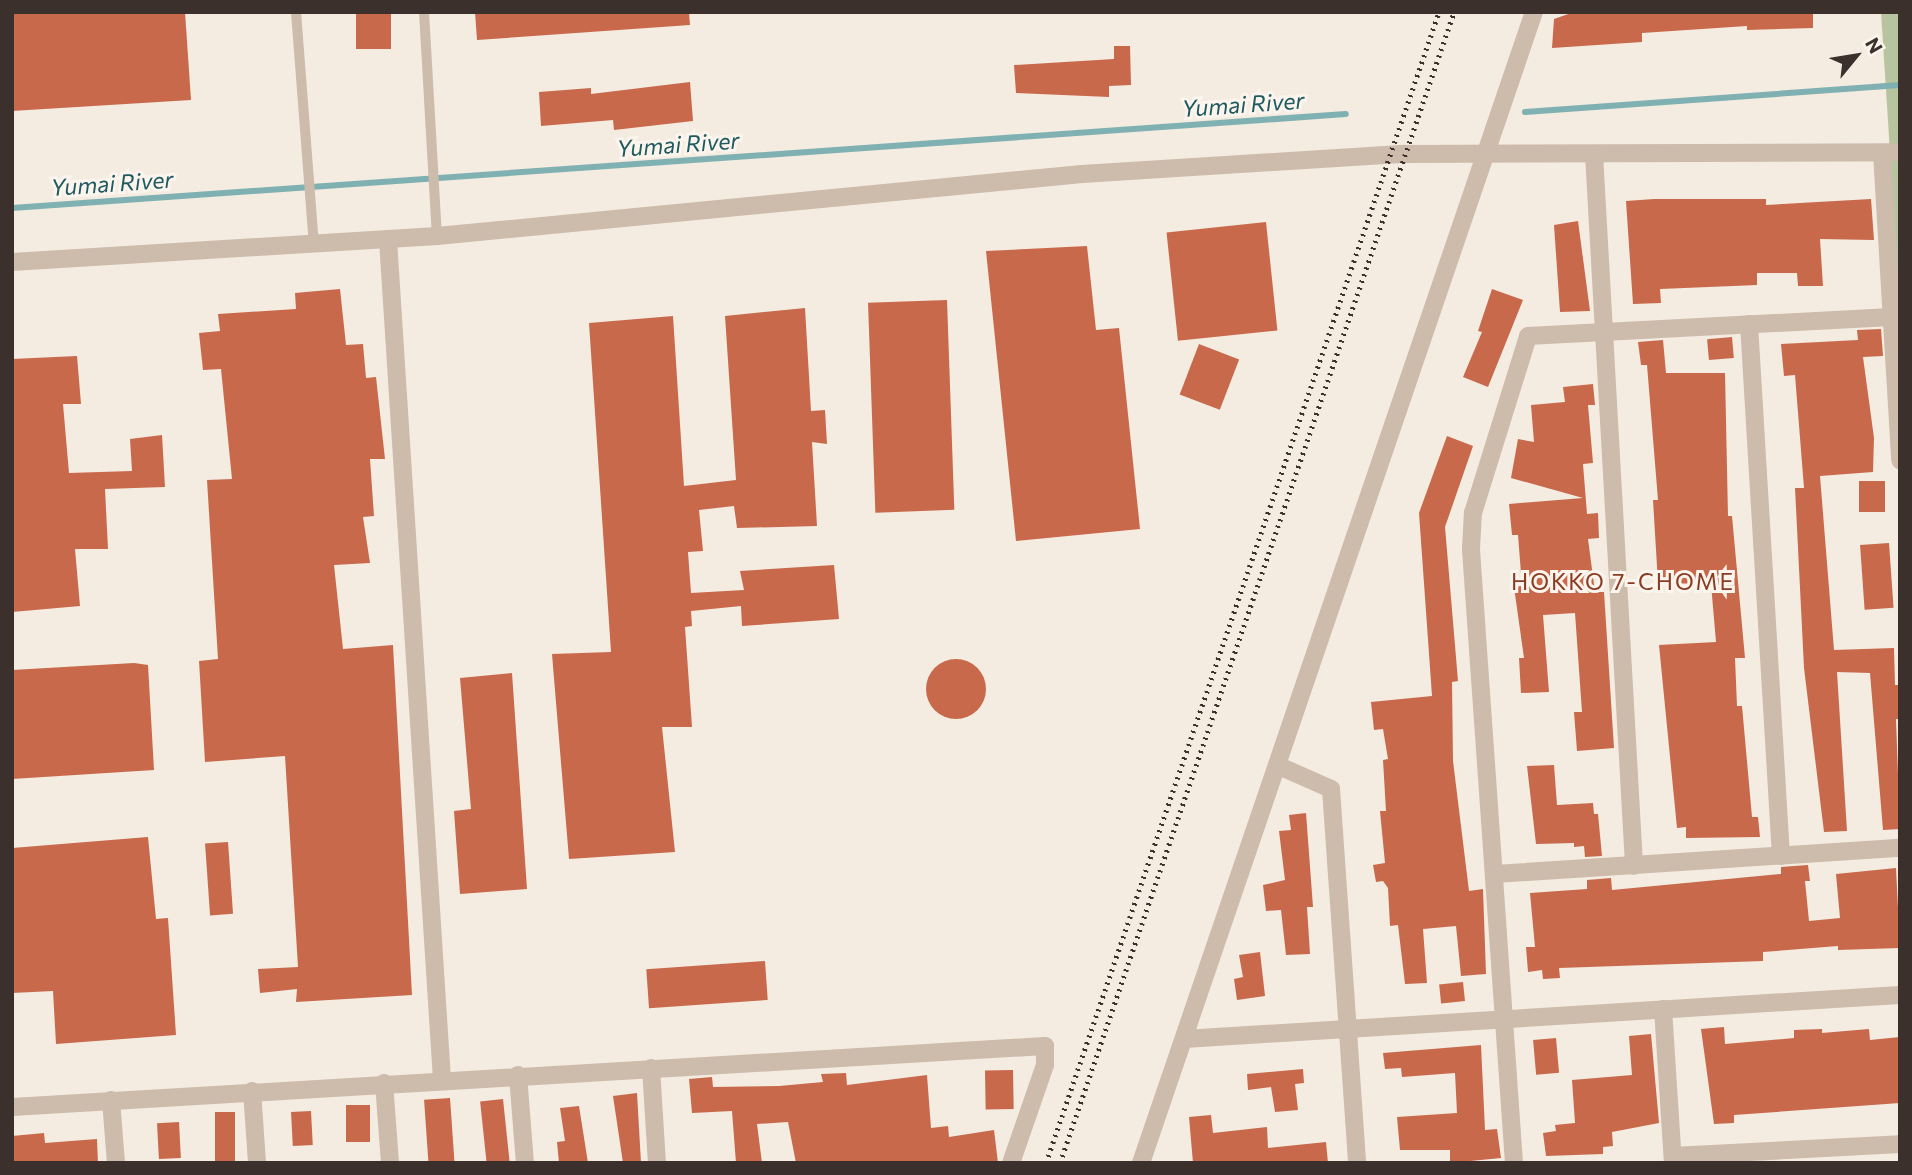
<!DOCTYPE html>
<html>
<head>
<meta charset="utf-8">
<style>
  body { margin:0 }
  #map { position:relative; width:1912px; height:1175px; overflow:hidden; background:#f4ebe1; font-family:Commissioner,sans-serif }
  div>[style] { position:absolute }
  .green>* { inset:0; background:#b8c4a0 }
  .stream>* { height:6px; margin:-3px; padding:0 3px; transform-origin:3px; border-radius:3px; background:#7fb0b2 }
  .building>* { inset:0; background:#c8694b; transform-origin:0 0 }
  .round { border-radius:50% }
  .service>* { height:10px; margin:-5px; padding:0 5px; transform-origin:5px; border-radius:5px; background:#cdbbac }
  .minor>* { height:18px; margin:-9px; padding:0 9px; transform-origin:9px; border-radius:9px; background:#cdbbac }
  .tertiary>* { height:18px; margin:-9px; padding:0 9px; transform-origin:9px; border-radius:9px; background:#cdbbac }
  .rail>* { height:5px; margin-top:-2.5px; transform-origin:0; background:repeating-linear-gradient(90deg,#3b302b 0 2px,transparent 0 7px) }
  span { translate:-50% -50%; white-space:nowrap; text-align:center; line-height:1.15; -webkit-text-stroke:6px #fbf5ee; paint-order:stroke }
  .water-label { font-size:23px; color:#1f5a5e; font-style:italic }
  .neighbourhood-label { font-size:23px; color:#8c3b22; letter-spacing:2px }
  .frame { position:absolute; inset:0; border:14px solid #3b302b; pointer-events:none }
  .north { position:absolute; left:1821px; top:21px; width:70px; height:70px; -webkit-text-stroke:5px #fbf5ee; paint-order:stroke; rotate:60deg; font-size:19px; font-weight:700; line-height:28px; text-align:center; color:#3b302b }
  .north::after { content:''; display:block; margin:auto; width:24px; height:32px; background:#3b302b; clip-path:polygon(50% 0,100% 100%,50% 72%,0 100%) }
</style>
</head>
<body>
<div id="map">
  <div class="green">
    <i style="clip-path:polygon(1881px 12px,1900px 12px,1900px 308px)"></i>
  </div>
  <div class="stream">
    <i style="left:1525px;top:112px;width:376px;rotate:-4.1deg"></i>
    <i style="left:12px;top:208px;width:1337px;rotate:-4.03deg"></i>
  </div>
  <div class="building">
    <i style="clip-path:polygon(12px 12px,185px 12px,191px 100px,12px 111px)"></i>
    <i style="left:356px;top:12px;width:35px;height:37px"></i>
    <i style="clip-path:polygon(475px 12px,689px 12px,690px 25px,477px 40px)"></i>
    <i style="clip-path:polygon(1574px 12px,1813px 12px,1813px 28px,1747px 30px,1747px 26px,1642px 33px,1642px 42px,1552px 48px,1554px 19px)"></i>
    <i style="clip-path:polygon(1114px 46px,1130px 46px,1131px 85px,1109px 86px,1109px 97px,1016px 93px,1014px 65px,1114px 59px)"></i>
    <i style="clip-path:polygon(690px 82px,693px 121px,614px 130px,613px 120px,541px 126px,539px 92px,591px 88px,591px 94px)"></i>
    <i style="clip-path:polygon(1654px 199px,1766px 199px,1766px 205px,1871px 199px,1874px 240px,1820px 239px,1823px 286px,1798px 286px,1797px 273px,1757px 273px,1757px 285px,1660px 289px,1661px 303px,1633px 304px,1626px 201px)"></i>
    <i style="clip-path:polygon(1578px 221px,1590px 311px,1560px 312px,1554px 225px)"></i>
    <i style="left:1266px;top:222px;width:109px;height:100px;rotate:84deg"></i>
    <i style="clip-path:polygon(1087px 246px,1096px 330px,1119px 328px,1140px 529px,1016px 541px,986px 251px)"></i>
    <i style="clip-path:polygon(340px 289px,346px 345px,363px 344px,366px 378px,376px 377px,385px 459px,370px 459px,374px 516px,363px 517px,370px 563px,334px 565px,343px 649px,393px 645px,412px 995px,296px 1002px,297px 989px,260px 993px,258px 969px,298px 967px,285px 756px,205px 762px,199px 661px,218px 659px,207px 480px,232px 479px,221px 369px,203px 370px,199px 333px,220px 331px,218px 314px,296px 309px,295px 293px)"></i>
    <i style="clip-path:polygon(1492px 289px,1523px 300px,1488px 387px,1463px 377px,1482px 332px,1478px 331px)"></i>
    <i style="left:947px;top:300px;width:210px;height:79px;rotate:88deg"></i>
    <i style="clip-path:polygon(805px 308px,811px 411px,825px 410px,827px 444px,812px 442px,817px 526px,737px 528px,734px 506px,699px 510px,703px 551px,688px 552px,691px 593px,744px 590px,740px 571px,834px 565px,839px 619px,742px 626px,741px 606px,691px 611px,692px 626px,685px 627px,692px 727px,662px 727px,675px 852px,569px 859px,552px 654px,611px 652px,589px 323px,673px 316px,684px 486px,736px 480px,725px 316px)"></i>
    <i style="clip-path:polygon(1881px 329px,1883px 356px,1863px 357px,1874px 438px,1873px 472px,1820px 476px,1834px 650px,1894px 648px,1895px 685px,1900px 685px,1900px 719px,1896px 719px,1900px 829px,1883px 830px,1870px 673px,1837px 672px,1847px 831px,1824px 832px,1804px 668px,1795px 488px,1804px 488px,1795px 375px,1784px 376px,1781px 344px,1858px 340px,1857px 330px)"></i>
    <i style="left:1732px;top:337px;width:21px;height:25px;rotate:85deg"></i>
    <i style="clip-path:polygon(1663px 340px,1666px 373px,1725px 373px,1728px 516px,1732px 516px,1745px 658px,1735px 658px,1737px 706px,1742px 706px,1752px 817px,1758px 817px,1760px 837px,1686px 838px,1686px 827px,1677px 828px,1659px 645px,1716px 642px,1711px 584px,1658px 583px,1653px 500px,1658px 500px,1647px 365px,1641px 365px,1638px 342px)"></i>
    <i style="left:1199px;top:344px;width:43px;height:54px;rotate:21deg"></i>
    <i style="clip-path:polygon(77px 356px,81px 404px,63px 404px,69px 473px,132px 471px,130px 439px,162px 435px,165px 487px,105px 489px,108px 549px,75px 549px,80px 606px,12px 612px,12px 359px)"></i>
    <i style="clip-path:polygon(1593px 384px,1595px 405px,1588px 405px,1593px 463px,1583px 464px,1587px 514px,1598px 513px,1599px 538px,1588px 539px,1595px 592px,1604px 592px,1614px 748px,1577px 751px,1574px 712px,1582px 712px,1575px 613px,1543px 615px,1549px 692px,1521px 693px,1519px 658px,1524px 658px,1514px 587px,1522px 586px,1518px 535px,1512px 535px,1509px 504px,1583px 498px,1511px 478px,1518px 439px,1534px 442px,1531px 405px,1565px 402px,1563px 387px)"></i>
    <i style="clip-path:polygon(1447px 436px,1473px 446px,1445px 527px,1458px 681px,1452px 682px,1453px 761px,1469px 891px,1483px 889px,1486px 974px,1461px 976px,1456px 926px,1423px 929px,1427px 983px,1405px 984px,1398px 925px,1390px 926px,1388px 888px,1383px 881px,1376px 882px,1373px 865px,1385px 863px,1380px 811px,1386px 811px,1383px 760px,1388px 759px,1383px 729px,1374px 730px,1371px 702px,1432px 696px,1419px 513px)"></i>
    <i style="left:1859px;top:481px;width:26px;height:31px"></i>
    <i style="left:1889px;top:543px;width:65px;height:29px;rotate:86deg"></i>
    <i class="round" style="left:926px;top:659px;width:60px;height:60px"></i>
    <i style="clip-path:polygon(134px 663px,148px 665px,154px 770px,12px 779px,12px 670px)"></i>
    <i style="clip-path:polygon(512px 673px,527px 889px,460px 894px,454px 811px,471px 809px,460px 678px)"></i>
    <i style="clip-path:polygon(1554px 765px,1557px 805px,1593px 803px,1594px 814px,1598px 814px,1602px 856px,1585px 857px,1584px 846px,1574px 847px,1574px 843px,1536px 844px,1527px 766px)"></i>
    <i style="clip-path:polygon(1306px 813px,1313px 907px,1307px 907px,1310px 954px,1286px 955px,1281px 910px,1266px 911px,1263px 885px,1285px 880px,1279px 831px,1291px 830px,1289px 815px)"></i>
    <i style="clip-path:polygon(148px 837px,156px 919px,168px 918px,176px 1035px,56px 1044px,53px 991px,12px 993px,12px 848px)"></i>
    <i style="left:228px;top:842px;width:72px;height:23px;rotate:86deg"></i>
    <i style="clip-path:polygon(1808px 865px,1810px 881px,1805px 881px,1809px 921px,1840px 918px,1836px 874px,1896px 868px,1900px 948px,1838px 950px,1838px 946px,1763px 952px,1763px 961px,1559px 968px,1560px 978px,1543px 979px,1542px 970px,1528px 972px,1526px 947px,1535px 947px,1530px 893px,1587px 889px,1587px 880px,1611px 878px,1612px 890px,1781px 874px,1781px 867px)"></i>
    <i style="clip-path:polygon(1260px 952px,1265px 996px,1237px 1000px,1234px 979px,1243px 977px,1239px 955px)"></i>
    <i style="left:765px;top:961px;width:39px;height:119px;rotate:86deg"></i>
    <i style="left:1463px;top:982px;width:19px;height:24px;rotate:84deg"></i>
    <i style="clip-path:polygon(1724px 1027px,1725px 1044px,1794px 1038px,1794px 1030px,1822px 1029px,1822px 1033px,1869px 1029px,1870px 1040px,1900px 1037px,1900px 1103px,1734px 1115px,1734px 1123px,1714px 1124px,1701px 1029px)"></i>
    <i style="clip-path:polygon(1651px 1034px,1659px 1123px,1612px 1132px,1613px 1146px,1603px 1147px,1603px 1154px,1546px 1156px,1543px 1133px,1556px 1131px,1555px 1125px,1575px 1123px,1572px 1080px,1632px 1075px,1629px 1036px)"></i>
    <i style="left:1556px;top:1038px;width:35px;height:23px;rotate:85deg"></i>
    <i style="clip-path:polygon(1481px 1045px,1485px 1130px,1497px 1129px,1501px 1158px,1450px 1163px,1450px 1150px,1400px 1150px,1397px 1117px,1457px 1113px,1455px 1073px,1402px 1077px,1401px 1068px,1385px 1069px,1383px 1053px)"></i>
    <i style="clip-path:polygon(1303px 1069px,1304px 1083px,1295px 1084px,1298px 1110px,1275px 1112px,1271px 1087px,1248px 1090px,1247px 1074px)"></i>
    <i style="left:1013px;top:1070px;width:39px;height:28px;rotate:89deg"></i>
    <i style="clip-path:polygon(846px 1073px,847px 1085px,927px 1075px,931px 1128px,948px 1126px,949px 1137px,994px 1130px,998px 1163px,796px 1163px,788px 1122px,757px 1124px,762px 1163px,736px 1163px,732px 1111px,692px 1113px,689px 1079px,712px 1077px,713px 1087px,779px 1086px,823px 1082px,821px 1074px)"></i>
    <i style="clip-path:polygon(637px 1093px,641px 1163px,623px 1163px,613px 1096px)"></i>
    <i style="left:450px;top:1098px;width:65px;height:26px;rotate:86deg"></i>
    <i style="left:503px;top:1099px;width:64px;height:23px;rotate:84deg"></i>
    <i style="left:346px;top:1105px;width:24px;height:37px"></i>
    <i style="clip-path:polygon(579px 1106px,588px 1163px,559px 1163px,557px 1142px,565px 1141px,560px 1108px)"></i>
    <i style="left:311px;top:1111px;width:34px;height:20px;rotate:87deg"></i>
    <i style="left:215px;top:1112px;width:20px;height:51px"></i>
    <i style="clip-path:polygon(1211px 1115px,1213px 1133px,1267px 1127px,1268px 1148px,1326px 1142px,1328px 1163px,1193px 1163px,1189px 1117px)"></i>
    <i style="left:179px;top:1122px;width:36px;height:22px;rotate:87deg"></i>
    <i style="clip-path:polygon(44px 1133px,45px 1143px,97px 1139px,98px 1163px,12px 1163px,12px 1136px)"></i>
  </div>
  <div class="service">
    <i style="left:296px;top:12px;width:233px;rotate:85.6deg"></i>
    <i style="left:424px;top:12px;width:224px;rotate:86.7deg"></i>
  </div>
  <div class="minor">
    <i style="left:1882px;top:153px;width:308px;rotate:86.6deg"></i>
    <i style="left:1594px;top:154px;width:713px;rotate:86.78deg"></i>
    <i style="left:388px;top:240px;width:841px;rotate:86.32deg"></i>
    <i style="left:1749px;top:324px;width:533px;rotate:86.56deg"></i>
    <i style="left:1495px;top:874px;width:406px;rotate:-3.7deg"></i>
    <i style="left:1663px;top:1009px;width:154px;rotate:86.3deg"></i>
    <i style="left:651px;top:1068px;width:95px;rotate:86.4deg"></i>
    <i style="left:518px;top:1075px;width:88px;rotate:85.5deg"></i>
    <i style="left:384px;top:1083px;width:80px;rotate:85.7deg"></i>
    <i style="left:252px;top:1091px;width:72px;rotate:86deg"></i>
    <i style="left:111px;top:1100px;width:63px;rotate:85.5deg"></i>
    <i style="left:12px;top:1107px;width:1035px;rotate:-3.38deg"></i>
    <i style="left:1045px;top:1046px;width:19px;rotate:90deg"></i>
    <i style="left:1045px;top:1065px;width:104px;rotate:109.1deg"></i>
    <i style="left:1673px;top:1156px;width:227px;rotate:-3deg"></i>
    <i style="left:1514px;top:1163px;width:616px;rotate:-94.01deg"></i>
    <i style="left:1471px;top:549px;width:36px;rotate:-87deg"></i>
    <i style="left:1473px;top:513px;width:185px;rotate:-72.7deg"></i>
    <i style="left:1528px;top:336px;width:364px;rotate:-3deg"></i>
  </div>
  <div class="tertiary">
    <i style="left:12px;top:262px;width:426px;rotate:-3.5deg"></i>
    <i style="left:437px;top:236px;width:648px;rotate:-5.49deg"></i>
    <i style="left:1082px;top:174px;width:323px;rotate:-3.6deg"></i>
    <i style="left:1404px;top:154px;width:496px;rotate:-0.2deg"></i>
    <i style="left:1279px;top:766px;width:57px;rotate:23.9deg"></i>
    <i style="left:1331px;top:789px;width:375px;rotate:86deg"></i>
    <i style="left:1184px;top:1039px;width:717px;rotate:-3.52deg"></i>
    <i style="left:1141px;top:1163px;width:1216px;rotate:-71.15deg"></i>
  </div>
  <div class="rail">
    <i style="left:1046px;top:1163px;width:1216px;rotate:-71.15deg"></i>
    <i style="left:1060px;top:1163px;width:1217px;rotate:-71.1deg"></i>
  </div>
  <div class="water-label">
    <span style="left:1243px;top:104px;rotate:-4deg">Yumai River</span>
    <span style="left:678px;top:144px;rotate:-4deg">Yumai River</span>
    <span style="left:112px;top:183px;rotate:-4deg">Yumai River</span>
  </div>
  <div class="neighbourhood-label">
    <span style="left:1623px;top:581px">HOKKO 7-CHOME</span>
  </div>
  <div class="frame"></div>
  <div class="north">N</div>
</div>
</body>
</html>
